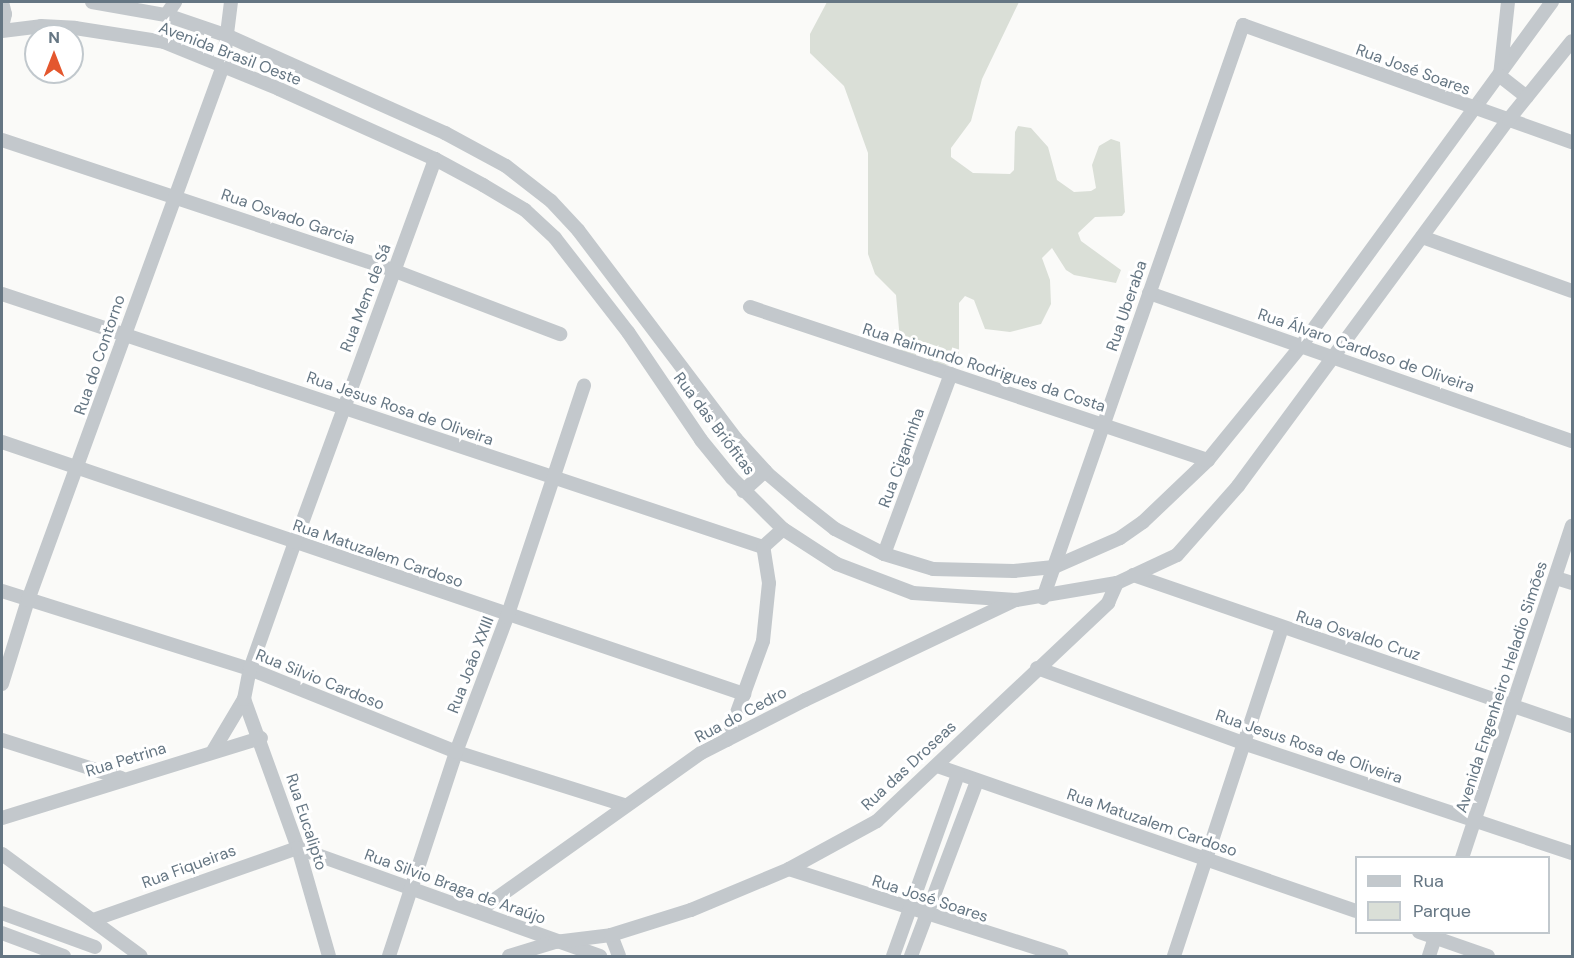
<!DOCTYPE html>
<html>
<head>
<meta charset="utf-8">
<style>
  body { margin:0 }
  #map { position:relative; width:1574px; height:958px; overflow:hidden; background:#fafaf8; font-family:"DM Sans",sans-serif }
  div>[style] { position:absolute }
  .green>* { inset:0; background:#dadfd7 }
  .minor>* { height:14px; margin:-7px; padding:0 7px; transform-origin:7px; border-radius:7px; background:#c3c8cc }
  span { translate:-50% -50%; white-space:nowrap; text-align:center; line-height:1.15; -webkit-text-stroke:6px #fff; paint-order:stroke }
  .street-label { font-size:16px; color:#657683 }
  .frame { position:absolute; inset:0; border:3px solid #657683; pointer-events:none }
  .legend { position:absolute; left:1355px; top:856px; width:195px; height:78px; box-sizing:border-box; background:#fff; border:2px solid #c1c8cd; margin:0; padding:8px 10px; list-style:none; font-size:18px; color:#657683 }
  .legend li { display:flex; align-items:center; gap:12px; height:30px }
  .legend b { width:30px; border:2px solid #c1c8cd }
  .north { position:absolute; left:24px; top:24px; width:60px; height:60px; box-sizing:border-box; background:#fff; border:2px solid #c1c8cd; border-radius:50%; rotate:0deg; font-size:16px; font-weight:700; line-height:24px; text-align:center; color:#657683 }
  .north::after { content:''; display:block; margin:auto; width:21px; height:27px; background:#e4572e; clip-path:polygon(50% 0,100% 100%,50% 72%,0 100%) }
</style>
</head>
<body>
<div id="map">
  <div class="green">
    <i style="clip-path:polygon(827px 2px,1019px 2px,982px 79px,971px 121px,951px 148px,951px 157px,973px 173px,1010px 174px,1014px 170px,1015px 132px,1018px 126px,1031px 128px,1048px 147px,1057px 180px,1074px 192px,1091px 191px,1096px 188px,1092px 165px,1099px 146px,1111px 139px,1120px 142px,1125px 212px,1122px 216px,1095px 217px,1078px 233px,1081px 241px,1121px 270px,1116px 283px,1074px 275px,1066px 270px,1052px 248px,1042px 258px,1050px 280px,1051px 304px,1041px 324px,1010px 332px,985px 329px,974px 300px,965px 296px,959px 303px,959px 356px,950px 365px,934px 368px,920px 345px,913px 362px,901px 352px,896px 295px,875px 274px,868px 254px,868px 153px,844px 86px,810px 53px,810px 34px)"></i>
  </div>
  <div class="minor">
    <i style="left:92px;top:2px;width:75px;rotate:10deg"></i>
    <i style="left:166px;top:15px;width:65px;rotate:18.7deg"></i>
    <i style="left:228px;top:36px;width:238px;rotate:24.1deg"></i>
    <i style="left:445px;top:133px;width:69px;rotate:28.4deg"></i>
    <i style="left:506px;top:166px;width:57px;rotate:37.9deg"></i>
    <i style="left:551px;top:201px;width:40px;rotate:47deg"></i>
    <i style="left:578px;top:230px;width:262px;rotate:52.9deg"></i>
    <i style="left:736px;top:439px;width:47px;rotate:47.6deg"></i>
    <i style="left:768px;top:474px;width:45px;rotate:40.5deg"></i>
    <i style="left:802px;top:503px;width:42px;rotate:38.2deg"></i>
    <i style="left:835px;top:529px;width:55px;rotate:27deg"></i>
    <i style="left:884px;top:554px;width:51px;rotate:17deg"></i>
    <i style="left:933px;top:569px;width:81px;rotate:1.4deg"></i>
    <i style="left:1014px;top:571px;width:40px;rotate:-5.7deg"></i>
    <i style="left:1054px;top:567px;width:72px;rotate:-23.7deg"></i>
    <i style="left:1120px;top:538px;width:28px;rotate:-35deg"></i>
    <i style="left:1143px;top:522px;width:90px;rotate:-43.6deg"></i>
    <i style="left:1208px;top:460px;width:147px;rotate:-50.8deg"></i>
    <i style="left:1301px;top:346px;width:426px;rotate:-53.9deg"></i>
    <i style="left:1508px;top:2px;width:74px;rotate:96.2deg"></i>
    <i style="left:1500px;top:76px;width:34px;rotate:38deg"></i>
    <i style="left:166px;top:15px;width:16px;rotate:-55deg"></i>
    <i style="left:2px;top:27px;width:13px;rotate:-77deg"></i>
    <i style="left:5px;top:14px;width:12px;rotate:-104deg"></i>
    <i style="left:2px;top:31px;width:39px;rotate:-7deg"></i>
    <i style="left:41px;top:26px;width:34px;rotate:3deg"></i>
    <i style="left:75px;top:28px;width:90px;rotate:8.9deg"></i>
    <i style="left:164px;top:42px;width:124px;rotate:22.2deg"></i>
    <i style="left:279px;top:89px;width:171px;rotate:24.2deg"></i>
    <i style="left:435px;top:159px;width:55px;rotate:28.4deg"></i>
    <i style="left:483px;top:185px;width:49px;rotate:30.8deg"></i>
    <i style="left:525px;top:210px;width:41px;rotate:43deg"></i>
    <i style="left:555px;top:238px;width:119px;rotate:52.2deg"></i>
    <i style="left:628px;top:332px;width:130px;rotate:55.9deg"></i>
    <i style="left:701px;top:440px;width:49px;rotate:50.8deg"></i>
    <i style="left:732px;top:478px;width:72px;rotate:45deg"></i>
    <i style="left:783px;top:529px;width:64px;rotate:32.9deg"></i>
    <i style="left:837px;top:564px;width:81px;rotate:20.9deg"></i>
    <i style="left:913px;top:593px;width:103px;rotate:3.9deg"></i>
    <i style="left:2px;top:140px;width:414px;rotate:18.4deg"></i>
    <i style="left:395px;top:271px;width:177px;rotate:20.9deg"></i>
    <i style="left:1422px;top:237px;width:159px;rotate:19.8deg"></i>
    <i style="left:1149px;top:293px;width:448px;rotate:19.3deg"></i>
    <i style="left:2px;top:294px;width:802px;rotate:18.39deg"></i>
    <i style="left:763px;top:547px;width:27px;rotate:-42deg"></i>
    <i style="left:750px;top:307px;width:483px;rotate:18.5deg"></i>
    <i style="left:2px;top:442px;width:784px;rotate:18.76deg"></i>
    <i style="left:743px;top:491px;width:30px;rotate:-42deg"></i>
    <i style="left:884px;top:554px;width:192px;rotate:-69.6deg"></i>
    <i style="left:1133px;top:575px;width:464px;rotate:19deg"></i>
    <i style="left:1556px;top:578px;width:17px;rotate:17deg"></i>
    <i style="left:2px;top:591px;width:260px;rotate:17.5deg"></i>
    <i style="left:250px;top:669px;width:222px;rotate:21.9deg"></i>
    <i style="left:456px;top:752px;width:176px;rotate:17.5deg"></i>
    <i style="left:1043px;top:598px;width:607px;rotate:-70.76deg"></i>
    <i style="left:1243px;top:25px;width:349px;rotate:19.6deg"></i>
    <i style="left:1037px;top:668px;width:219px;rotate:20deg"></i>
    <i style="left:1243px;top:743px;width:347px;rotate:18.5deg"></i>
    <i style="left:2px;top:684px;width:88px;rotate:-72.8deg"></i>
    <i style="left:28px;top:600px;width:568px;rotate:-69.94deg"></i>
    <i style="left:223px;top:66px;width:64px;rotate:-82.9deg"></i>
    <i style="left:244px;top:699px;width:158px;rotate:70.1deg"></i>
    <i style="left:298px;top:848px;width:112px;rotate:74deg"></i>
    <i style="left:2px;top:740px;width:125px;rotate:17.7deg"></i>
    <i style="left:727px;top:740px;width:105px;rotate:-70deg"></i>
    <i style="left:763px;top:641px;width:58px;rotate:-84.1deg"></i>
    <i style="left:769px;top:583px;width:36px;rotate:-99deg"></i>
    <i style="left:213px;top:751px;width:61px;rotate:-59.2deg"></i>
    <i style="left:244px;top:699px;width:31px;rotate:-79deg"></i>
    <i style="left:250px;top:669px;width:135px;rotate:-70.5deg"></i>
    <i style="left:295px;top:542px;width:408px;rotate:-69.9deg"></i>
    <i style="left:937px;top:766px;width:443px;rotate:19.1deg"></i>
    <i style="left:2px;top:818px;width:271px;rotate:-17.2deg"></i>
    <i style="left:2px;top:854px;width:172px;rotate:36.3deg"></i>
    <i style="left:1462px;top:858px;width:350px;rotate:-71.7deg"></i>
    <i style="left:789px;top:869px;width:286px;rotate:17.7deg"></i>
    <i style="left:480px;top:910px;width:271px;rotate:-35.4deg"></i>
    <i style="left:701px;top:753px;width:117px;rotate:-27deg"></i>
    <i style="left:805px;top:700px;width:233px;rotate:-25.4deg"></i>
    <i style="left:1016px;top:600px;width:102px;rotate:-9.6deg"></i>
    <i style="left:1117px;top:583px;width:66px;rotate:-25deg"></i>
    <i style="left:1177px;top:555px;width:92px;rotate:-48.5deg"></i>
    <i style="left:1238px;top:486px;width:456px;rotate:-53.6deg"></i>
    <i style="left:1509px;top:119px;width:100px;rotate:-51.1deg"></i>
    <i style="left:2px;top:913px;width:99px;rotate:20.1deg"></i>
    <i style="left:93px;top:920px;width:217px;rotate:-19.4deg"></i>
    <i style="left:298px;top:848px;width:321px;rotate:19.7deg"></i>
    <i style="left:1419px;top:932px;width:73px;rotate:19.2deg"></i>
    <i style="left:2px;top:933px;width:66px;rotate:20.4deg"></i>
    <i style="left:611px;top:935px;width:22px;rotate:69deg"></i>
    <i style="left:389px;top:956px;width:215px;rotate:-71.8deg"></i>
    <i style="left:456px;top:752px;width:144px;rotate:-69.3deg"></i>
    <i style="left:507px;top:617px;width:244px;rotate:-71.6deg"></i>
    <i style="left:509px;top:956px;width:48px;rotate:-16.9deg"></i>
    <i style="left:555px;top:942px;width:56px;rotate:-7.1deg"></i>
    <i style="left:611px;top:935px;width:84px;rotate:-17.4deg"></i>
    <i style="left:691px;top:910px;width:106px;rotate:-22.7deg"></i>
    <i style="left:789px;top:869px;width:100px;rotate:-28.6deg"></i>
    <i style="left:877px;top:821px;width:318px;rotate:-43.3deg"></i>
    <i style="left:1108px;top:603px;width:22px;rotate:-66deg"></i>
    <i style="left:893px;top:956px;width:193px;rotate:-70.3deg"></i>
    <i style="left:911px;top:956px;width:187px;rotate:-69.3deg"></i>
    <i style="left:1174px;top:956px;width:345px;rotate:-71.8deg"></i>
    <i style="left:1429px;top:956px;width:25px;rotate:-72deg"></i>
  </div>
  <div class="street-label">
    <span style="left:230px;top:54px;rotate:21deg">Avenida Brasil Oeste</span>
    <span style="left:1413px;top:70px;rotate:20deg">Rua José Soares</span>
    <span style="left:288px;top:217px;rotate:19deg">Rua Osvado Garcia</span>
    <span style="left:366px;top:298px;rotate:-69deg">Rua Mem de Sá</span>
    <span style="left:1127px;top:306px;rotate:-71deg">Rua Uberaba</span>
    <span style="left:1366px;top:351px;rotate:19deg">Rua Álvaro Cardoso de Oliveira</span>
    <span style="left:100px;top:355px;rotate:-71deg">Rua do Contorno</span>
    <span style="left:984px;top:368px;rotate:18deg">Rua Raimundo Rodrigues da Costa</span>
    <span style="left:400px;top:409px;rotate:19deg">Rua Jesus Rosa de Oliveira</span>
    <span style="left:714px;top:424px;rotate:53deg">Rua das Briófitas</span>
    <span style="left:902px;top:458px;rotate:-70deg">Rua Ciganinha</span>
    <span style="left:378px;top:554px;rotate:19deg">Rua Matuzalem Cardoso</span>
    <span style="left:1358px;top:636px;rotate:18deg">Rua Osvaldo Cruz</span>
    <span style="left:471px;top:665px;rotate:-69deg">Rua João XXIII</span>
    <span style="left:320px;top:680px;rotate:22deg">Rua Silvio Cardoso</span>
    <span style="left:1502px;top:687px;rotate:-72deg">Avenida Engenheiro Heladio Simões</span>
    <span style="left:741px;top:715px;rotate:-28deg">Rua do Cedro</span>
    <span style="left:1309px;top:747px;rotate:19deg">Rua Jesus Rosa de Oliveira</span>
    <span style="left:126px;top:760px;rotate:-17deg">Rua Petrina</span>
    <span style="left:909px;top:766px;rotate:-43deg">Rua das Droseas</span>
    <span style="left:306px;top:822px;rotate:72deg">Rua Eucalipto</span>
    <span style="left:1152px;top:823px;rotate:19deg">Rua Matuzalem Cardoso</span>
    <span style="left:189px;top:867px;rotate:-20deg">Rua Fiqueiras</span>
    <span style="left:455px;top:887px;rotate:20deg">Rua Silvio Braga de Araújo</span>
    <span style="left:930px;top:899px;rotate:18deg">Rua José Soares</span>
  </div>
  <div class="frame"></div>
  <ul class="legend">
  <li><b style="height:8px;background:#c3c8cc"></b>Rua</li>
  <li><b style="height:16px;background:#dadfd7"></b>Parque</li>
  </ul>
  <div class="north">N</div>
</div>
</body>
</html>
